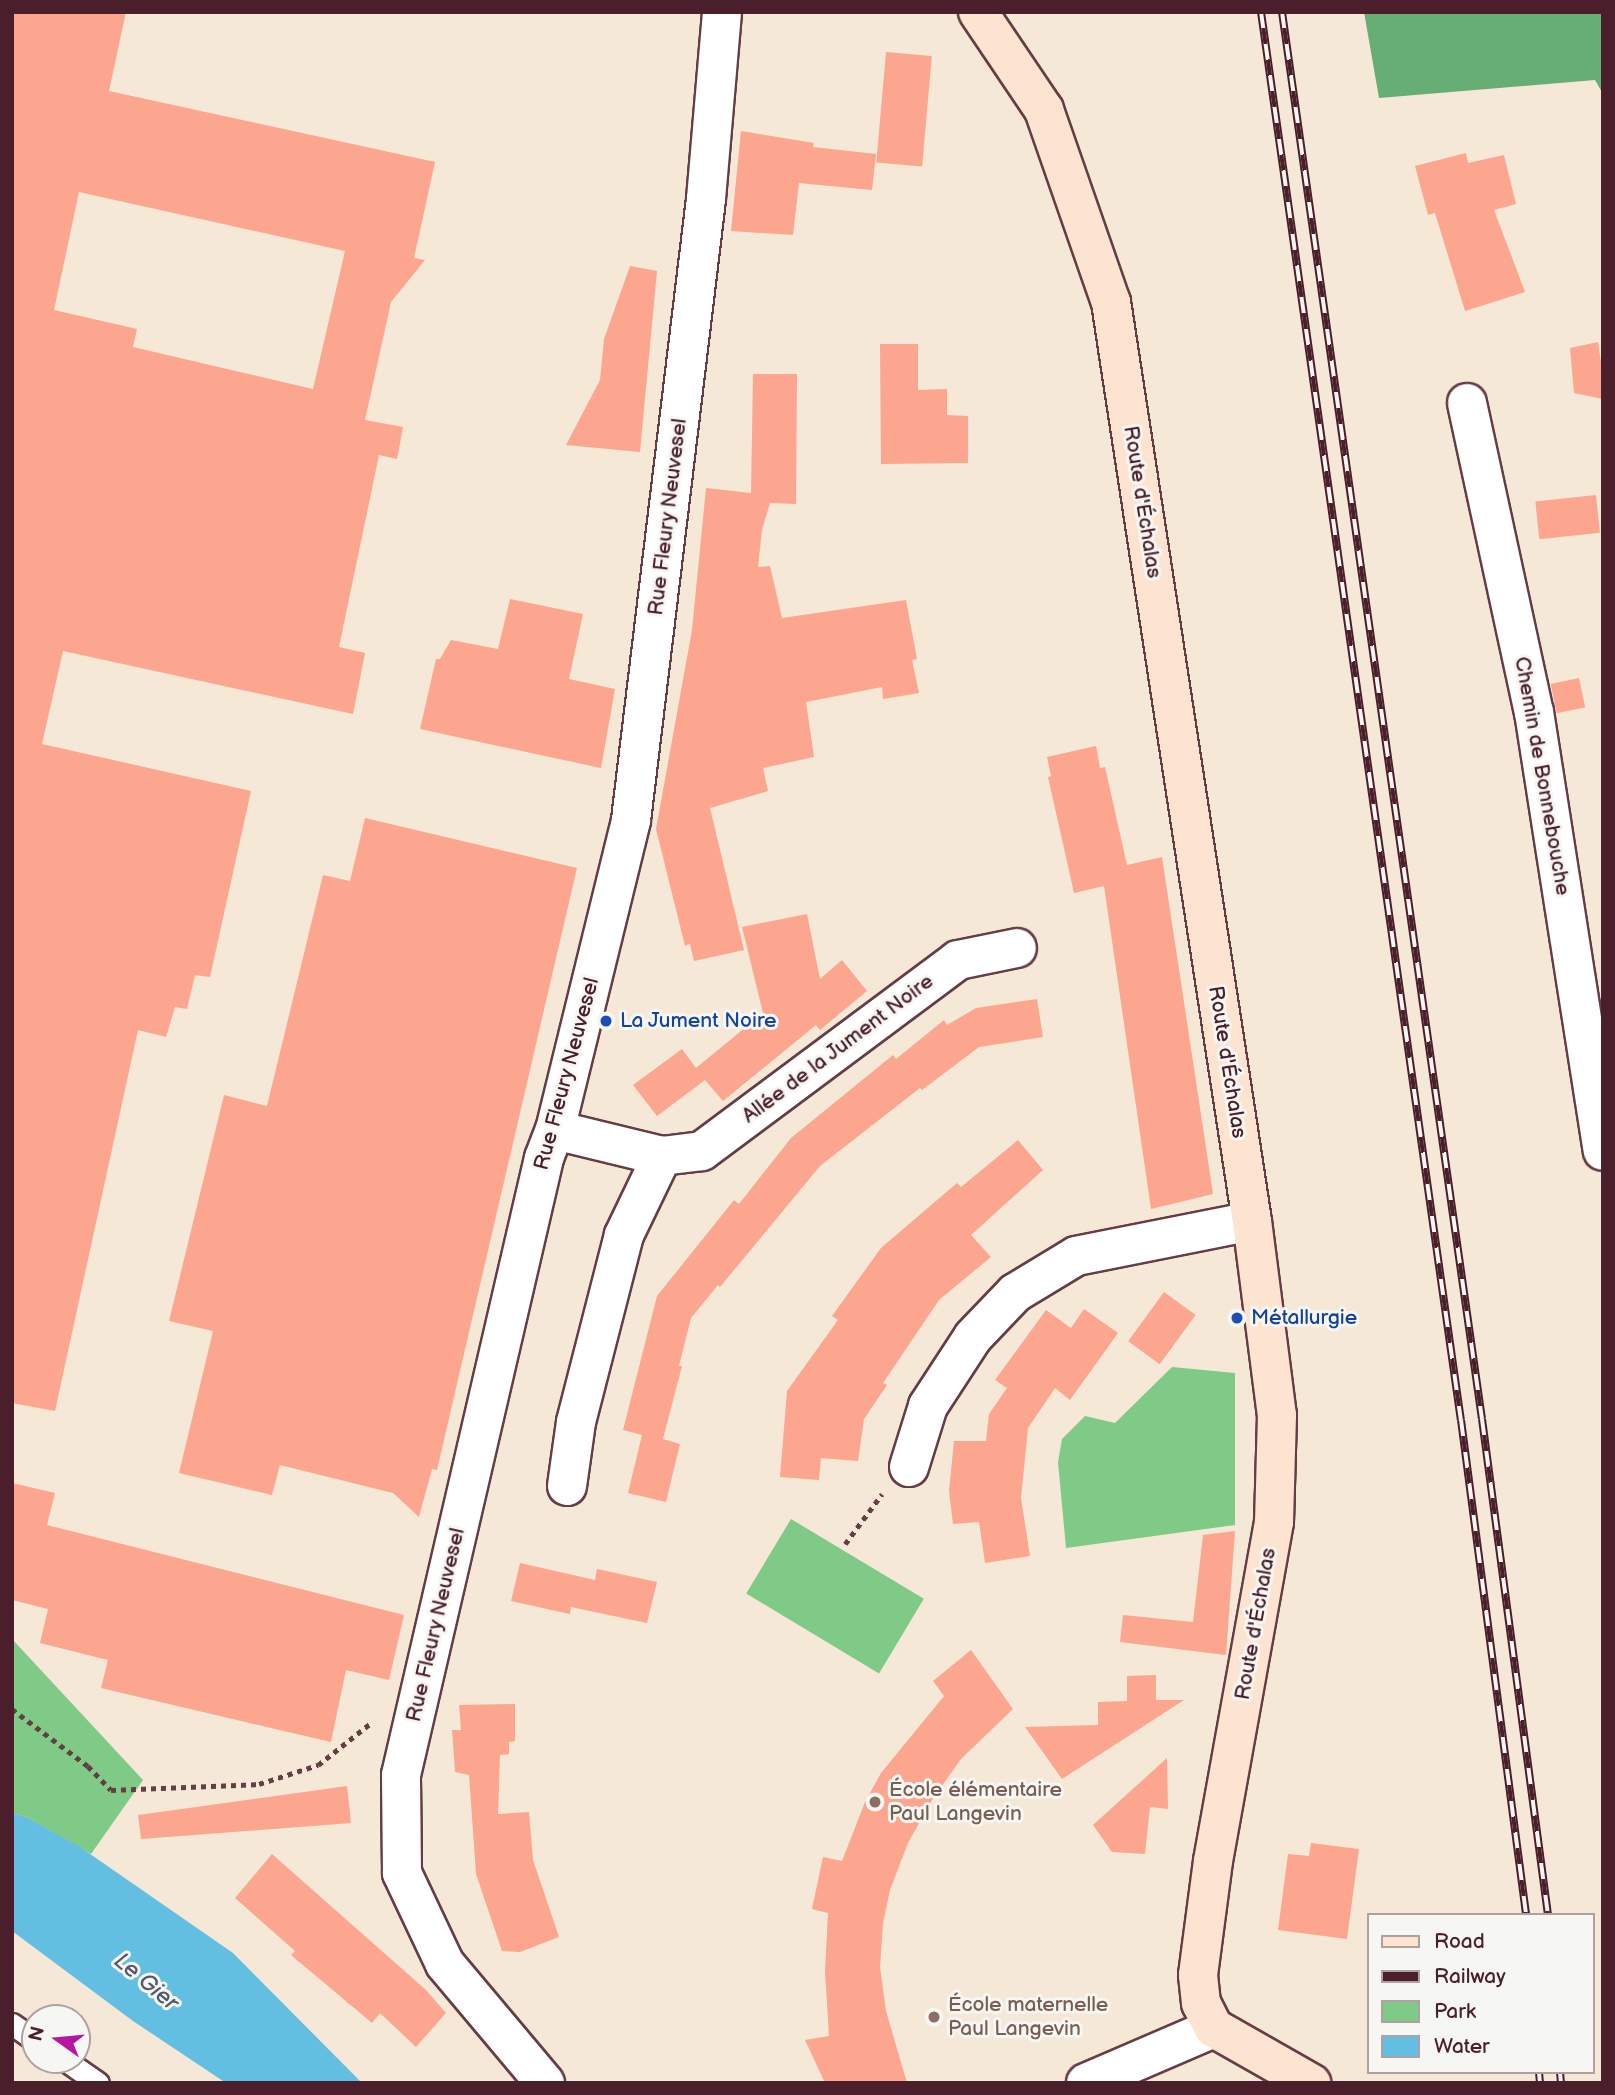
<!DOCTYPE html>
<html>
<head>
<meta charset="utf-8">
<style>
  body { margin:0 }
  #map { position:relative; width:1615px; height:2095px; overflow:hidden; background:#f5e8d7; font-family:"Balsamiq Sans",sans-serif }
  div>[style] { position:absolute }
  .green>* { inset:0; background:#7fca87; transform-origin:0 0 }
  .forest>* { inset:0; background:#67ae74 }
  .water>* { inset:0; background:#63bfe1 }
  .building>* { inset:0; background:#fca58f; transform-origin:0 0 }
  .path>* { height:4.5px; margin-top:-2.25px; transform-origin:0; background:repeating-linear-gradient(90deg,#643d45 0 5px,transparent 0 10px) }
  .roads { filter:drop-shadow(2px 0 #643d45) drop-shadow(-2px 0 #643d45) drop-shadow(0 2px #643d45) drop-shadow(0 -2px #643d45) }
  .lane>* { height:21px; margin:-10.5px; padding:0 10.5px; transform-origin:10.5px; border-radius:10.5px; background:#fff }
  .street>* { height:38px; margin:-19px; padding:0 19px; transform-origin:19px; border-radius:19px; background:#fff }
  .secondary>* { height:38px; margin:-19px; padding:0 19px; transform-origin:19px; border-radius:19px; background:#fde4d1 }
  .rail>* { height:8px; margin-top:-4px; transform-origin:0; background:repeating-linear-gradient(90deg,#f6f6f2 0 16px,#4a1f2b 0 32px); box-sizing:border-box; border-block:2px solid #4a1f2b }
  .dots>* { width:19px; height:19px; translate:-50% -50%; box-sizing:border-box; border:4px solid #f6f6f2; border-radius:50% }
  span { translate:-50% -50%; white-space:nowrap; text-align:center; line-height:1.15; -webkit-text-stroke:6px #f6f6f2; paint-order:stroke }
  .street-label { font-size:21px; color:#4a1f2b }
  .transit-label { font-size:21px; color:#164399 }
  .left { translate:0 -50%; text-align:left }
  .education-label { font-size:21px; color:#785e54 }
  .water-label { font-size:23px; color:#53576b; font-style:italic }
  .frame { position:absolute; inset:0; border:14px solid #4a1f2b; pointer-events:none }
  .legend { position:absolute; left:1367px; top:1913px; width:228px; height:161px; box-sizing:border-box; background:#f6f6f2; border:2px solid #b1a0a2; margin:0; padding:9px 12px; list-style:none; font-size:21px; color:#4a1f2b }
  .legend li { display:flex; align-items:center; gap:14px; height:35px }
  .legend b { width:35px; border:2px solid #b1a0a2 }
  .north { position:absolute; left:21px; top:2004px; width:70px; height:70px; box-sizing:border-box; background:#f6f6f2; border:2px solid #b1a0a2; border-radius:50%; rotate:285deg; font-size:19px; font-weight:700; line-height:28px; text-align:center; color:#4a1f2b }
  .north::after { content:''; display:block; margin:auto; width:24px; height:32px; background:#b5179e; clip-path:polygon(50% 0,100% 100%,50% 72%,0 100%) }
</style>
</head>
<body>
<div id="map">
  <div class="green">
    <i style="clip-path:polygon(1172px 1367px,1235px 1373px,1235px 1525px,1066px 1548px,1058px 1462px,1062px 1439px,1085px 1416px,1115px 1423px)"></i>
    <i style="left:791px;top:1519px;width:155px;height:87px;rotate:31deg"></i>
    <i style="clip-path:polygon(12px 1639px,143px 1780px,91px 1854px,26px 1817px,12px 1813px)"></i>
  </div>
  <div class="forest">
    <i style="clip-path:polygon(1364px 12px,1603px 12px,1603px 94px,1595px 80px,1379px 98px)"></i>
  </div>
  <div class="water">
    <i style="clip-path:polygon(12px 1813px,26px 1817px,80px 1847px,233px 1953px,362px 2083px,226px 2083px,133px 2021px,12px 1931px)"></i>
  </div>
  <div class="building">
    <i style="clip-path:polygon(evenodd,12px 12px,126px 12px,109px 91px,435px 162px,414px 258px,425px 260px,391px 302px,365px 420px,403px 427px,397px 459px,379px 455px,339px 647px,365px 653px,353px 714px,63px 651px,42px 744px,251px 791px,210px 977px,195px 975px,187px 1009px,175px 1007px,166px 1037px,138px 1030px,55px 1411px,12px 1403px,12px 12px,79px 192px,345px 251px,313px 389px,133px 347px,137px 329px,54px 310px,79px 192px)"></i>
    <i style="left:886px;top:52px;width:46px;height:111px;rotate:5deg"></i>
    <i style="clip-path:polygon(741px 131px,814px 143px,813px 147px,876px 154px,872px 190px,799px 183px,793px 235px,731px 231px)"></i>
    <i style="clip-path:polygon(1466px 153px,1468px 163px,1504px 155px,1516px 204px,1494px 210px,1525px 292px,1465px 311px,1435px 213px,1428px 215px,1415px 166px)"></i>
    <i style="clip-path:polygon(630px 266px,657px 271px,640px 452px,566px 445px,600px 380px,604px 339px)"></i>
    <i style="clip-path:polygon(1598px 342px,1603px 376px,1603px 399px,1574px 393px,1570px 348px)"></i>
    <i style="clip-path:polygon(880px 344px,918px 344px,918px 390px,947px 389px,947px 415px,968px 416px,968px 463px,881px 464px)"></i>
    <i style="clip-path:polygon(753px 374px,797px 374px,796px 504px,770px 503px,762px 530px,758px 567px,770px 566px,782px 618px,906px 600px,917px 659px,912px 660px,919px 693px,883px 699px,882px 687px,806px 702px,814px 757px,763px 768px,768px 791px,710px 808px,744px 950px,694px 961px,690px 944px,685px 946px,656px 829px,692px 630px,706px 488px,751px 493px)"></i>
    <i style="left:1596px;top:495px;width:38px;height:61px;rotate:84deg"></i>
    <i style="clip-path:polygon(510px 599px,583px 614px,569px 679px,615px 689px,601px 768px,420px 729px,436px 659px,440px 659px,451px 640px,498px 649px)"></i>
    <i style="left:1579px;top:678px;width:30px;height:29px;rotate:78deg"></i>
    <i style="clip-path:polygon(1096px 746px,1100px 768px,1105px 767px,1127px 865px,1162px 857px,1213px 1194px,1151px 1209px,1104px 886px,1074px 893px,1048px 777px,1051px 776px,1047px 757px)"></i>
    <i style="clip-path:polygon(365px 818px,577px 868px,437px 1470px,432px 1469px,419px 1517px,393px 1493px,280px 1465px,272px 1495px,179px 1473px,213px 1331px,169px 1321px,224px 1095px,267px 1106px,323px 875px,350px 881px)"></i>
    <i style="clip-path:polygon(807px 914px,820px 979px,842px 960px,867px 991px,820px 1030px,816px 1025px,723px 1101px,705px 1080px,657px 1116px,633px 1085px,682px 1049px,696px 1068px,763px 1013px,742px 927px)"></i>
    <i style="clip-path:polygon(1037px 999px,1043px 1037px,979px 1047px,922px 1090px,920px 1088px,820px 1166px,720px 1287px,718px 1285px,691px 1318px,679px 1366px,682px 1366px,663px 1439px,680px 1444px,666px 1502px,628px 1493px,642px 1435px,623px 1430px,657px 1296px,734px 1200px,739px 1204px,791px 1138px,893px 1055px,896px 1059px,944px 1020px,947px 1025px,976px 1008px)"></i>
    <i style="clip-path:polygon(1018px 1140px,1043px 1170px,971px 1235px,991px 1257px,939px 1300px,883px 1383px,887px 1385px,864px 1419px,858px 1461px,821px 1458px,819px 1480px,780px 1477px,787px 1391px,838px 1320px,832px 1316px,881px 1248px,957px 1183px,961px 1187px)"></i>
    <i style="left:1164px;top:1292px;width:39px;height:61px;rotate:36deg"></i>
    <i style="clip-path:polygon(1084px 1309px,1118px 1333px,1070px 1400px,1055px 1388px,1028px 1428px,1021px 1498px,1030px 1556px,985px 1563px,979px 1522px,953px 1524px,949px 1491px,954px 1441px,986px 1441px,989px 1414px,1007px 1388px,995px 1380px,1046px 1310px,1071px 1328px)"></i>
    <i style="clip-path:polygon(12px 1483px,55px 1493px,47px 1525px,404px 1615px,389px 1680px,346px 1670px,331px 1742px,101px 1688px,108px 1660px,40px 1643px,48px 1609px,12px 1600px)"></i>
    <i style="clip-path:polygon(1235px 1531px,1226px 1655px,1120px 1642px,1123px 1615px,1193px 1622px,1203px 1535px)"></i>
    <i style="clip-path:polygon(520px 1563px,595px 1580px,597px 1569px,657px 1582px,647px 1623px,571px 1607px,570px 1614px,511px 1601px)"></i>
    <i style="clip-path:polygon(971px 1650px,1013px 1709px,961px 1759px,932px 1800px,908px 1843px,890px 1890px,883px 1923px,880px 1967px,886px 2011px,907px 2083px,825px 2083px,805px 2040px,829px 2036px,825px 1972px,828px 1913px,812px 1909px,823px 1857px,842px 1861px,865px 1802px,881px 1773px,944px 1696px,933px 1681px)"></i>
    <i style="clip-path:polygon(1156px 1675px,1156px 1700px,1184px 1700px,1062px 1779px,1025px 1727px,1098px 1725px,1098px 1702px,1127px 1701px,1127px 1676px)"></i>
    <i style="clip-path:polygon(515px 1704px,515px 1741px,509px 1742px,509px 1754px,500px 1755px,498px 1814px,529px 1812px,533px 1860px,559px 1937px,520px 1952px,502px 1951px,476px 1874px,469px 1775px,455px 1772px,452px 1730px,461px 1730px,459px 1705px)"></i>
    <i style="clip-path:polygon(1167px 1758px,1168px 1809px,1150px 1807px,1145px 1854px,1112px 1852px,1093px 1825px)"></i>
    <i style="clip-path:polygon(347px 1786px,351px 1823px,141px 1839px,138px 1815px)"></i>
    <i style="clip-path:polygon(1311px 1843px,1359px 1849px,1347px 1939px,1278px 1930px,1288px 1854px,1309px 1856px)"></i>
    <i style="clip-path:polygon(272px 1854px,426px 1990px,446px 2013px,416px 2047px,380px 2013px,372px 2023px,291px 1955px,295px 1951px,235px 1898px)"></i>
  </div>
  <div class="path">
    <i style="left:845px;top:1544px;width:62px;rotate:-53.5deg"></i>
    <i style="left:12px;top:1709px;width:95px;rotate:36.9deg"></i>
    <i style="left:88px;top:1766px;width:33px;rotate:46deg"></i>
    <i style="left:111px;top:1790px;width:148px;rotate:-2.3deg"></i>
    <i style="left:259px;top:1784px;width:62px;rotate:-17.9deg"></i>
    <i style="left:318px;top:1765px;width:69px;rotate:-38.5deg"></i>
  </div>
  <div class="roads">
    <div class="lane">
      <i style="left:12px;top:2024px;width:28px;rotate:35deg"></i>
      <i style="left:65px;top:2060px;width:40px;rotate:34.9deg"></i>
    </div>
    <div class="street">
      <i style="left:1467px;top:403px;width:316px;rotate:77.8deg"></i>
      <i style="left:1534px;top:712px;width:444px;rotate:81.1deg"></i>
      <i style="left:555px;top:1130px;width:110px;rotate:13.7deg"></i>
      <i style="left:662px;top:1156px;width:40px;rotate:-7.1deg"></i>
      <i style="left:702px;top:1151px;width:319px;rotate:-36.7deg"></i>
      <i style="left:958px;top:960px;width:60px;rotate:-11.5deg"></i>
      <i style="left:909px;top:1467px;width:64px;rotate:-72.7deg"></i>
      <i style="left:928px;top:1406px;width:82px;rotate:-56.9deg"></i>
      <i style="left:973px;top:1337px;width:61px;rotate:-46.3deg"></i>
      <i style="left:1015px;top:1293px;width:71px;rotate:-31.2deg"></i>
      <i style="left:1076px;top:1256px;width:179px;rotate:-11.2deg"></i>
      <i style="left:567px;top:1486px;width:65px;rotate:-82deg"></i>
      <i style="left:576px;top:1422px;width:193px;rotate:-75.6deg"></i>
      <i style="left:624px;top:1235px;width:88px;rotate:-64.3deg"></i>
      <i style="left:545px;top:2083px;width:155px;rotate:-130deg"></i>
      <i style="left:445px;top:1964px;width:101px;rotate:-115.3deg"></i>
      <i style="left:402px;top:1873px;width:98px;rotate:-90.6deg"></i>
      <i style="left:401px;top:1775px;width:633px;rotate:-76.95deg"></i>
      <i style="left:544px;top:1158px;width:30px;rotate:-69deg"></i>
      <i style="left:555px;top:1130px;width:319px;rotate:-76.2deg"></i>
      <i style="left:631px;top:820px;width:626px;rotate:-83.11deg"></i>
      <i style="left:706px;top:199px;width:188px;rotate:-85.1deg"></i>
      <i style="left:1086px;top:2083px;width:139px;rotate:-23.3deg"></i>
    </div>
    <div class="secondary">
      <i style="left:978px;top:12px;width:118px;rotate:56deg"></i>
      <i style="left:1044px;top:110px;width:203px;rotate:70.8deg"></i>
      <i style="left:1111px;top:302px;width:930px;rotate:81.28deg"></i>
      <i style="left:1252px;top:1221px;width:196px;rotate:82.7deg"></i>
      <i style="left:1277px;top:1415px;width:107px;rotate:91.6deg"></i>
      <i style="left:1274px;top:1522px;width:344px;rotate:100.2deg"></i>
      <i style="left:1213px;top:1861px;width:115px;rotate:97.5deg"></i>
      <i style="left:1198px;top:1975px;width:28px;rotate:84deg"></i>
      <i style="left:1201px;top:2003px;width:28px;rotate:63deg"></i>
      <i style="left:1214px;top:2028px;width:112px;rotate:29.6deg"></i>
    </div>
  </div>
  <div class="rail">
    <i style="left:1261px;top:12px;width:1422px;rotate:81.92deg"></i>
    <i style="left:1461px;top:1420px;width:499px;rotate:82.5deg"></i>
    <i style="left:1282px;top:12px;width:1421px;rotate:81.91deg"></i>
    <i style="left:1482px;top:1419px;width:500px;rotate:82.42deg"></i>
    <i style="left:1539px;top:2072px;width:11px;rotate:85deg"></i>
    <i style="left:1560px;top:2072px;width:11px;rotate:85deg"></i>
  </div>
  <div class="dots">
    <i style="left:606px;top:1021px;background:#1a4fb4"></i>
    <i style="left:1237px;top:1318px;background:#1a4fb4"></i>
    <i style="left:875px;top:1802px;background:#8d6e63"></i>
    <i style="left:934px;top:2017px;background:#8d6e63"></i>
  </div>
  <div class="street-label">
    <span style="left:1142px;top:502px;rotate:81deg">Route d'Échalas</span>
    <span style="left:668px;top:517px;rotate:-83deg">Rue Fleury Neuvesel</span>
    <span style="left:1542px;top:776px;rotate:80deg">Chemin de Bonnebouche</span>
    <span style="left:838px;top:1049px;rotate:-37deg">Allée de la Jument Noire</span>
    <span style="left:1227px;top:1062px;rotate:81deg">Route d'Échalas</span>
    <span style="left:567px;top:1074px;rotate:-75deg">Rue Fleury Neuvesel</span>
    <span style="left:1256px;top:1624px;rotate:-80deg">Route d'Échalas</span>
    <span style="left:436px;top:1625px;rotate:-77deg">Rue Fleury Neuvesel</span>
  </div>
  <div class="transit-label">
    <span class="left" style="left:620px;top:1021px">La Jument Noire</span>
    <span class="left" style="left:1251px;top:1318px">Métallurgie</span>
  </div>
  <div class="education-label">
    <span class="left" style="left:889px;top:1802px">École élémentaire<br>Paul Langevin</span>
    <span class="left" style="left:948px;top:2017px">École maternelle<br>Paul Langevin</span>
  </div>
  <div class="water-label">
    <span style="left:146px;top:1982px;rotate:40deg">Le Gier</span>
  </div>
  <div class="frame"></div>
  <ul class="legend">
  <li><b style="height:9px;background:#fde4d1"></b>Road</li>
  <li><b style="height:9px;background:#4a1f2b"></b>Railway</li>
  <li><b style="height:19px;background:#7fca87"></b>Park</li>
  <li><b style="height:19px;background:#63bfe1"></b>Water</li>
  </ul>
  <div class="north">N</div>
</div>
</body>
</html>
